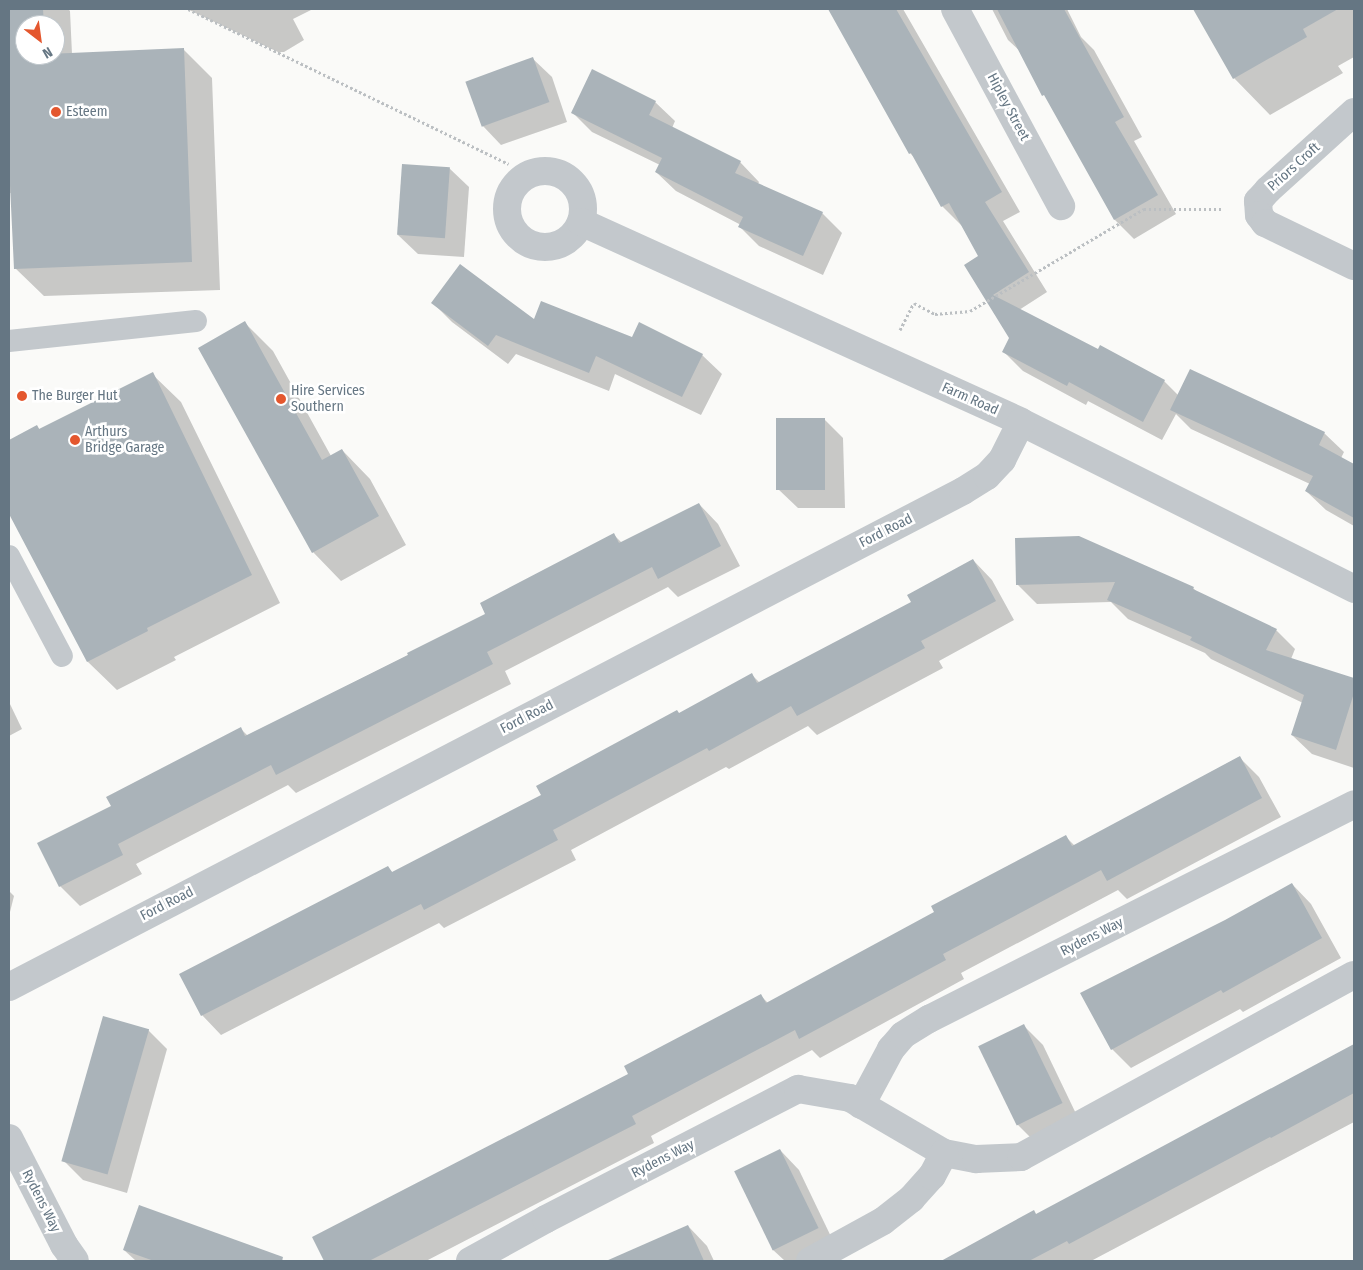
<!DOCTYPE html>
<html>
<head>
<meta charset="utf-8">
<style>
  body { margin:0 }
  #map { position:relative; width:1363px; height:1270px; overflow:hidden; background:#fafaf8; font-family:"Fira Sans Condensed",sans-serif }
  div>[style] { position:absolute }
  .shadow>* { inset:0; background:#0003 }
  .building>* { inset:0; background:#aab3b9; transform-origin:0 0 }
  .path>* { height:3px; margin-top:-1.5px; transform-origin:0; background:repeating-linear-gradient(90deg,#bbbfc2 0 2.5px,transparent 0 5px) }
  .lane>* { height:22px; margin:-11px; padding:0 11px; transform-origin:11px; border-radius:11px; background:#c3c8cc }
  .street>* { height:28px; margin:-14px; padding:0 14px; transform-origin:14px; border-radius:14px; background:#c3c8cc }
  .street>.ring { margin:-14px; padding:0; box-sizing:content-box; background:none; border:28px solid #c3c8cc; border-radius:50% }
  .dots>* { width:14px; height:14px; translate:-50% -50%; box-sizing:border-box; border:2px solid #fff; border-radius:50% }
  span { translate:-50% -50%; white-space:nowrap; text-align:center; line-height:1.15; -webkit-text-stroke:5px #fff; paint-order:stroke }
  .street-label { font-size:14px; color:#657683 }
  .poi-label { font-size:14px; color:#657683 }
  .left { translate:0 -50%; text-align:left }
  .frame { position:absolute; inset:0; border:10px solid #657683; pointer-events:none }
  .north { position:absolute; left:15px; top:15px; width:50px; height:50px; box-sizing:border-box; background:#fff; border:1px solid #c1c8cd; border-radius:50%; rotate:150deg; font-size:14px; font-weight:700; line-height:20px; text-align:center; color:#657683 }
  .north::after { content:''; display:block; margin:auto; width:18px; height:22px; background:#e4572e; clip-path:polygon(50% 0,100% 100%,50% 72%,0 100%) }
</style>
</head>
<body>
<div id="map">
  <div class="shadow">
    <i style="clip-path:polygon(evenodd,9px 9px,68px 9px,70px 11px,72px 54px,183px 49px,212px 78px,220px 290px,44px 296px,15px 268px,13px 193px,9px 193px,9px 9px,25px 25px,55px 25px,55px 55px,25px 55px,25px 25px)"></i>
    <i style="clip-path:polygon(187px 9px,313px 9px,293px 19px,304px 40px,284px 52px,278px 52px)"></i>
    <i style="clip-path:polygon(829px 9px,903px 9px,1020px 212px,1003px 221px,1047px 292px,1019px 310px,1098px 351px,1164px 381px,1179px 396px,1324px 433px,1344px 452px,1341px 458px,1354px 466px,1354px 526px,1326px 510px,1306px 491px,1310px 484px,1191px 429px,1176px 414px,1162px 440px,1088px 401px,1086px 405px,1023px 371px,1004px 352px,1011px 338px,966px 266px,980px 257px,962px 226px,942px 206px,916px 159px,910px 153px)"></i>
    <i style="clip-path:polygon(992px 9px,1067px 9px,1081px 37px,1094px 50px,1142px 137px,1134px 141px,1176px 214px,1134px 239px,1115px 220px,1021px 52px,1008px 40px)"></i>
    <i style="clip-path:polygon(1203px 9px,1354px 9px,1354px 57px,1338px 66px,1343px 73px,1270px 115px,1234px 78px,1196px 12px)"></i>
    <i style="clip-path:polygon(532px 58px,552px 77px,567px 122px,501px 145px,482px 125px)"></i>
    <i style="clip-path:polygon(655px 102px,675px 121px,672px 128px,740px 162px,759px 182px,758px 184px,822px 213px,842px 233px,823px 275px,759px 246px,740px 227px,741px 225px,676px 191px,656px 172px,660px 165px,592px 132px,572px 112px)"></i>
    <i style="clip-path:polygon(449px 168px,469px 187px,464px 257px,418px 254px,398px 235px)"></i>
    <i style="clip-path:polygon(433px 303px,632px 339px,702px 355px,722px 374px,701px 415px,615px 374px,609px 391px,516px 354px,508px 364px,452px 322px)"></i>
    <i style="clip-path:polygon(245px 323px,273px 351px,331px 456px,342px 450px,370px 479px,406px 545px,341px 581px,313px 552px)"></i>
    <i style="clip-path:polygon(152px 374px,181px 402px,280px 603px,174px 657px,176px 660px,117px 690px,88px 662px,9px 512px,9px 441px,37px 426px,40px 430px)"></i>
    <i style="clip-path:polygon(824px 419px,843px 438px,845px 508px,798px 508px,778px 489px)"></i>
    <i style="clip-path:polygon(699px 504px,718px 524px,740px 566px,678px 597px,668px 587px,505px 671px,511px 684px,296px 793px,288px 785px,136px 864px,142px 874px,80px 906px,60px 886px,113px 806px,241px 729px,248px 736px,487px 615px,614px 535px,622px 543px)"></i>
    <i style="clip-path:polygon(1017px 539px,1193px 588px,1198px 593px,1276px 630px,1295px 649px,1291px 659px,1354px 680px,1354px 768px,1312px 754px,1292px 735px,1303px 703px,1211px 659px,1205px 653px,1128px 619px,1111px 602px,1037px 604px,1018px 585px)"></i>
    <i style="clip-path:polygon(973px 560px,992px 580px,1014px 620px,939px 661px,943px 668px,817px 735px,808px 726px,729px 769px,726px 767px,571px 850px,576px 860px,444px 928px,439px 923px,221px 1035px,202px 1015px,388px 868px,393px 873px,543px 796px,679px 714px,752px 675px,760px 683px,913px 602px)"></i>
    <i style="clip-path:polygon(9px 702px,22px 729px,9px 736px)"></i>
    <i style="clip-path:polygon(1239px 757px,1259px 777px,1281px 817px,1127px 899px,1118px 890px,961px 973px,964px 979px,820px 1058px,812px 1050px,651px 1136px,654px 1143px,426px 1261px,326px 1261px,313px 1238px,630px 1074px,760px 995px,768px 1003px,936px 912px,1066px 837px,1075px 846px)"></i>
    <i style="clip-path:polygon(1292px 884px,1311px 904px,1341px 958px,1243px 1012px,1240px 1009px,1131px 1068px,1112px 1049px,1226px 921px)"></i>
    <i style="clip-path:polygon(9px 891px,14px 896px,9px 916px)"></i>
    <i style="clip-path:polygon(1024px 1026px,1043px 1045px,1080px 1122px,1036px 1143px,1017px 1124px)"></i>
    <i style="clip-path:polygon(148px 1030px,167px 1049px,127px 1193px,83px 1180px,64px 1161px)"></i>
    <i style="clip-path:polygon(1354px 1046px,1354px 1122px,1091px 1261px,944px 1261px,1033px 1212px,1036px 1215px)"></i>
    <i style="clip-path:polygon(780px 1150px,799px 1170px,836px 1247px,806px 1261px,785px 1261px,772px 1249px)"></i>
    <i style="clip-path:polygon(688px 1226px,707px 1246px,714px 1261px,609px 1261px)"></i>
    <i style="clip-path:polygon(124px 1250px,280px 1258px,284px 1261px,136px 1261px)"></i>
  </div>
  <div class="building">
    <i style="clip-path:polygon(9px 9px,43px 9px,44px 25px,25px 25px,25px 55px,184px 48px,192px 262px,14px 269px,9px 164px)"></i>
    <i style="clip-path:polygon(828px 9px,896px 9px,1002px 192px,985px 202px,1029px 272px,993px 295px,1098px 349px,1100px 345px,1165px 380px,1143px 422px,1069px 382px,1067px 386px,1002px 352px,1009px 338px,964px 265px,978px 256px,949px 203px,941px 207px,911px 153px,909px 154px)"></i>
    <i style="clip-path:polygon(997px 9px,1064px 9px,1124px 117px,1115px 122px,1158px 195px,1114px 220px,1044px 95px,1042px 96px)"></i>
    <i style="clip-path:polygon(1193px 9px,1338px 9px,1303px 29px,1307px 37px,1233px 79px)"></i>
    <i style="left:533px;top:57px;width:48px;height:72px;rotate:70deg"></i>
    <i style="clip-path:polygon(592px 69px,656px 101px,649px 115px,741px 161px,735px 173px,823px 212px,803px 256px,738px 227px,743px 217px,655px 172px,662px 158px,571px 113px)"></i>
    <i style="left:402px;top:164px;width:48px;height:71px;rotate:4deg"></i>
    <i style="clip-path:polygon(460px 264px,534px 319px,541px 301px,632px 337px,639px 322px,703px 354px,682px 397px,596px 356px,589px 373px,496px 335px,488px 346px,431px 303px)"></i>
    <i style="clip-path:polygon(245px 321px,322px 460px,342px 449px,379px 516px,312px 553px,198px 348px)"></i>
    <i style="clip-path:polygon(1190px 369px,1325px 432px,1319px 445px,1354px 464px,1354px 518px,1305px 491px,1313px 476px,1170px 410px)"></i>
    <i style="clip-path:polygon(153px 372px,252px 575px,147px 628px,148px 631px,87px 662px,9px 514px,9px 440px,37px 425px,39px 429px)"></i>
    <i style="left:776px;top:418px;width:49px;height:72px"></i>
    <i style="clip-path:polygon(699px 503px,721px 546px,658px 579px,652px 567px,487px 652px,493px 664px,276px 775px,271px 765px,118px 844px,123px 855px,59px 887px,37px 843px,111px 806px,106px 797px,241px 727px,245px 736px,408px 655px,407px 653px,485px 614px,480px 603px,614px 533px,619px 543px)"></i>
    <i style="clip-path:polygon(1079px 536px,1194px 587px,1193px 589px,1277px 629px,1266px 650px,1354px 678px,1354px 693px,1336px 750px,1291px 735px,1304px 695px,1190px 640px,1192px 637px,1107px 600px,1115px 582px,1016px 585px,1015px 538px)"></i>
    <i style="clip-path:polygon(973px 559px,996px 601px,921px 641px,925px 648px,797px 716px,791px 706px,709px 751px,707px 748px,553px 830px,558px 840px,424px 910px,421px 904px,201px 1016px,179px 974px,388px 866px,392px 872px,541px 795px,536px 786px,677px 710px,679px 713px,752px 673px,757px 683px,911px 602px,907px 595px)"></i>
    <i style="clip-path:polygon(1240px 756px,1262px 798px,1107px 881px,1101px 870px,943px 954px,946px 960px,799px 1039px,795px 1030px,632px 1116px,636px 1124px,369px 1261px,324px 1261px,312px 1237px,628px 1074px,624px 1066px,761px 994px,766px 1003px,934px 912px,931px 906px,1066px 835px,1072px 846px)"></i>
    <i style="clip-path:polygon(1292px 883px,1322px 938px,1223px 993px,1221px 990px,1111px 1050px,1080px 993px,1225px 920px)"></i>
    <i style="left:103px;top:1016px;width:48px;height:151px;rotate:16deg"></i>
    <i style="left:1024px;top:1024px;width:88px;height:51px;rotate:64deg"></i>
    <i style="clip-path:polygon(1354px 1044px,1354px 1093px,1271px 1138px,1270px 1137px,1069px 1244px,1067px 1241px,1029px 1261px,941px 1261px,1034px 1210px,1036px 1214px)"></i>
    <i style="left:780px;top:1149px;width:88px;height:51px;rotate:64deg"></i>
    <i style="clip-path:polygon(139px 1205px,283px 1257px,282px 1261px,154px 1261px,123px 1250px)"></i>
    <i style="clip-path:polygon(688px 1225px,704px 1261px,606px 1261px)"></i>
  </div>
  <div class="path">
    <i style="left:188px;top:9px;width:356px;rotate:25.8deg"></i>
    <i style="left:900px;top:330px;width:30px;rotate:-63deg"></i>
    <i style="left:914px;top:303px;width:24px;rotate:28deg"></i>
    <i style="left:935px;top:314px;width:35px;rotate:-5deg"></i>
    <i style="left:970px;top:311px;width:202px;rotate:-30.4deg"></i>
    <i style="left:1144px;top:209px;width:80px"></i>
  </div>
  <div class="lane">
    <i style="left:9px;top:341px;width:188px;rotate:-6.1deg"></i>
    <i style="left:9px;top:556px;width:113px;rotate:62.1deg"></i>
  </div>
  <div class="street">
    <i style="left:955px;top:9px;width:224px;rotate:61.7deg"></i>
    <i style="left:1354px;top:112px;width:116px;rotate:137.8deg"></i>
    <i style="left:1268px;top:190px;width:15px;rotate:132deg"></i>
    <i style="left:1258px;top:201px;width:14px;rotate:86deg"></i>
    <i style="left:1259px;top:215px;width:10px;rotate:53deg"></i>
    <i style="left:1265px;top:223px;width:99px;rotate:25.8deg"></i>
    <i class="ring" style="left:507px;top:171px;width:48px;height:48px"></i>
    <i style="left:581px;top:222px;width:483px;rotate:24.4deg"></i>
    <i style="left:1021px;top:422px;width:373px;rotate:26.6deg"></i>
    <i style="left:9px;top:987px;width:1075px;rotate:-27.47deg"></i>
    <i style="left:963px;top:491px;width:28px;rotate:-32deg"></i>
    <i style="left:987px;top:476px;width:22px;rotate:-47deg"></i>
    <i style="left:1002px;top:460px;width:42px;rotate:-63.4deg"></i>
    <i style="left:861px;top:1105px;width:64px;rotate:-61.8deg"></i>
    <i style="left:891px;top:1049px;width:18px;rotate:-49deg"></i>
    <i style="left:903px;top:1035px;width:31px;rotate:-32deg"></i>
    <i style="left:929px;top:1019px;width:476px;rotate:-26.8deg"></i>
    <i style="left:9px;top:1138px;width:120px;rotate:62.8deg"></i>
    <i style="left:64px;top:1245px;width:19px;rotate:55deg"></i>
    <i style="left:470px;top:1261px;width:87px;rotate:-28.9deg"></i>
    <i style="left:546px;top:1219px;width:284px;rotate:-27.3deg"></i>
    <i style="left:798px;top:1089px;width:53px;rotate:9.8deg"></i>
    <i style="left:850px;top:1098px;width:109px;rotate:30.3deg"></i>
    <i style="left:944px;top:1153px;width:33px;rotate:11deg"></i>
    <i style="left:976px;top:1159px;width:45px;rotate:-2.5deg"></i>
    <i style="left:1021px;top:1157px;width:379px;rotate:-28.7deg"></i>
    <i style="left:810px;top:1261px;width:83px;rotate:-28.7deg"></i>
    <i style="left:883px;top:1221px;width:36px;rotate:-38deg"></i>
    <i style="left:911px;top:1199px;width:31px;rotate:-48deg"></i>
    <i style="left:932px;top:1176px;width:26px;rotate:-62deg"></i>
  </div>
  <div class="dots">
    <i style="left:56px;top:112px;background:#e4572e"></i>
    <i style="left:22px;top:396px;background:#e4572e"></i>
    <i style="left:281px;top:399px;background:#e4572e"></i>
    <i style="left:75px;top:440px;background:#e4572e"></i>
  </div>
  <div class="street-label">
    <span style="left:1008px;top:107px;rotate:62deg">Hipley Street</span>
    <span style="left:1294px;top:167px;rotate:-42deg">Priors Croft</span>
    <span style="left:970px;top:399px;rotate:24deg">Farm Road</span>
    <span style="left:886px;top:531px;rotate:-27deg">Ford Road</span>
    <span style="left:527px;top:717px;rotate:-27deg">Ford Road</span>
    <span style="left:167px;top:904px;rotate:-27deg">Ford Road</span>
    <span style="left:1092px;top:937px;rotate:-27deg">Rydens Way</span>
    <span style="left:663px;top:1159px;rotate:-27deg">Rydens Way</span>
    <span style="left:41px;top:1201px;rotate:63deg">Rydens Way</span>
  </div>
  <div class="poi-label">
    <span class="left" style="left:66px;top:112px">Esteem</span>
    <span class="left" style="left:291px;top:399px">Hire Services<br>Southern</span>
    <span class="left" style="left:32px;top:396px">The Burger Hut</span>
    <span class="left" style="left:85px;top:440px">Arthurs<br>Bridge Garage</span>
  </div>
  <div class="frame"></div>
  <div class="north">N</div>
</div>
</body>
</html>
